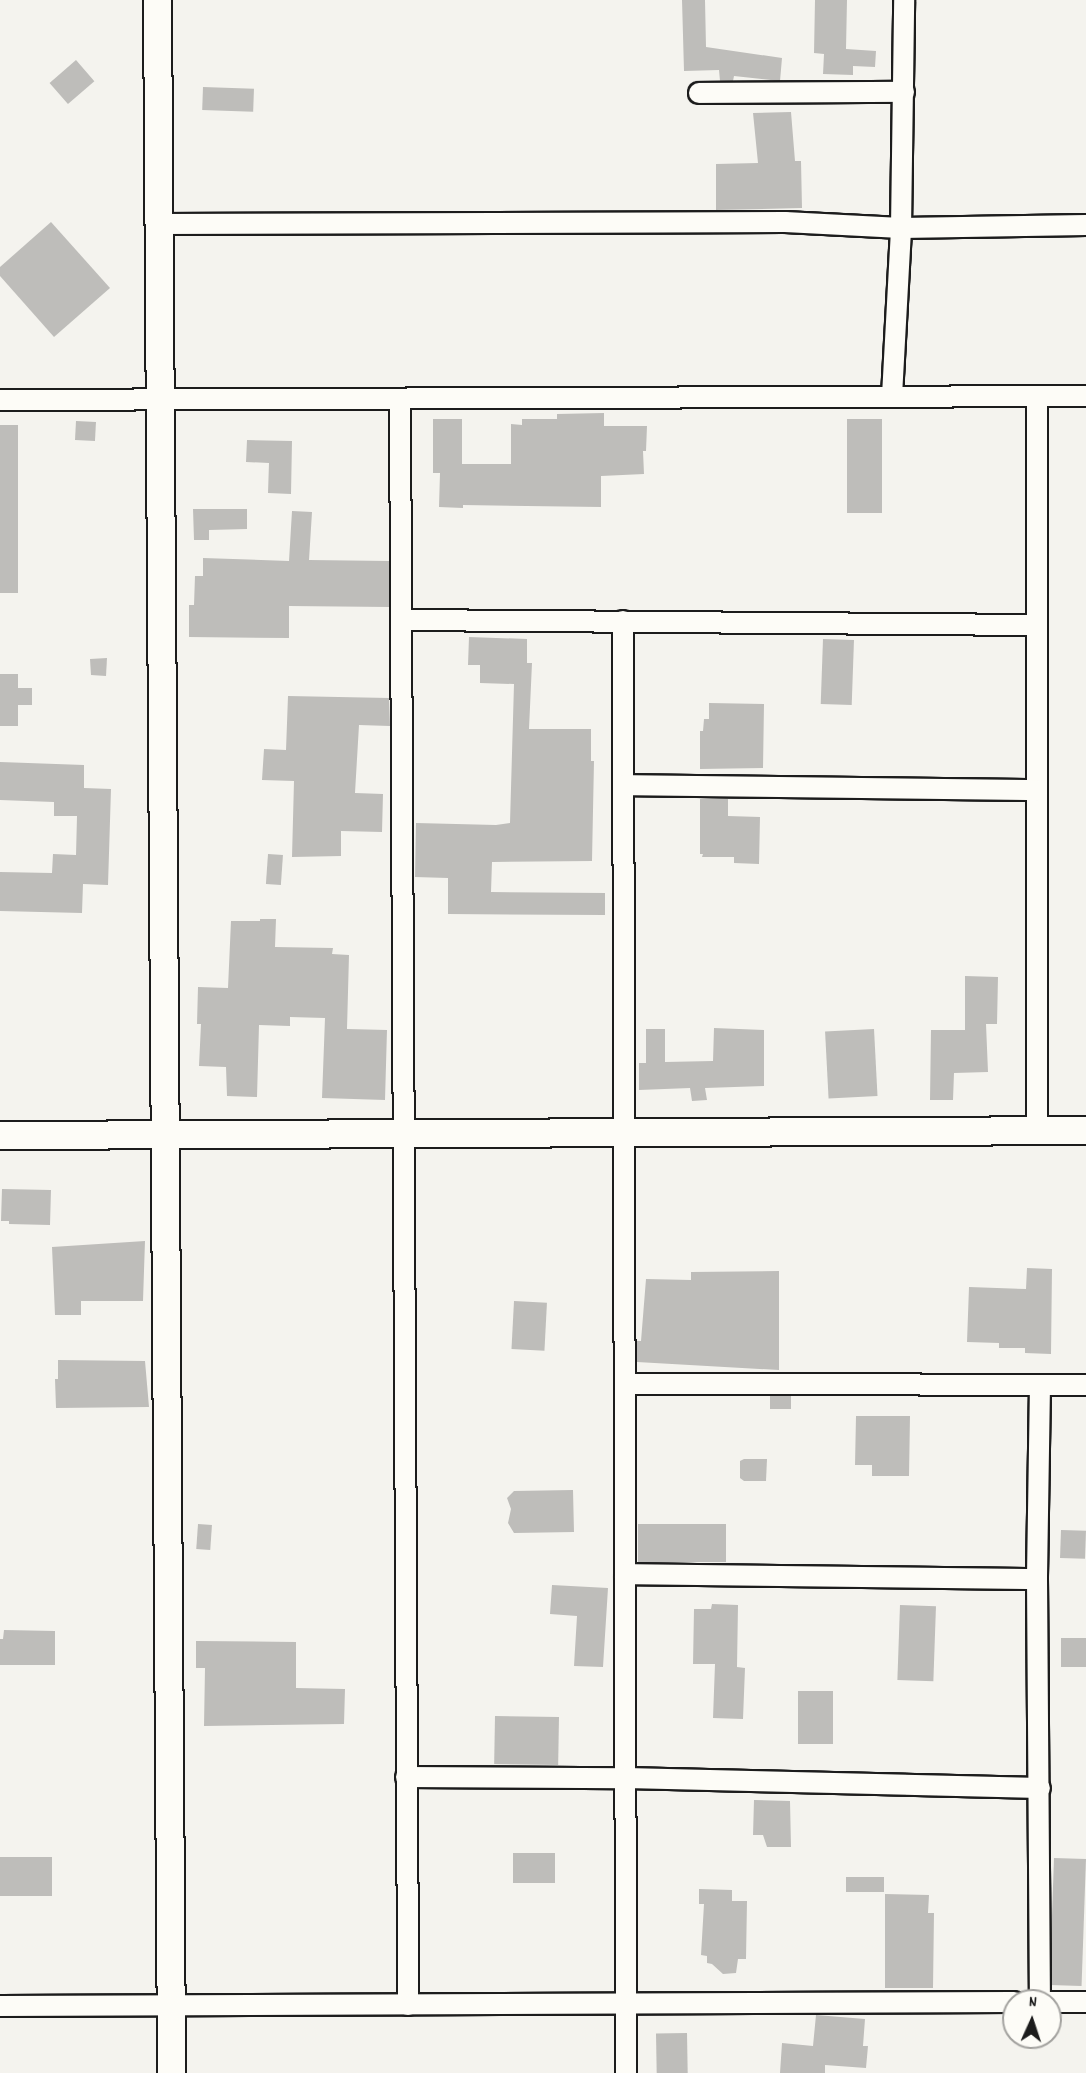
<!DOCTYPE html>
<html>
<head>
<meta charset="utf-8">
<style>
  body { margin:0 }
  #map { position:relative; width:1086px; height:2073px; overflow:hidden; background:#f4f3ee; font-family:Dekko,sans-serif }
  div>[style] { position:absolute }
  .building>* { inset:0; background:#bebdba; transform-origin:0 0 }
  .roads { filter:drop-shadow(2px 0 #1c1c1c) drop-shadow(-2px 0 #1c1c1c) drop-shadow(0 2px #1c1c1c) drop-shadow(0 -2px #1c1c1c) }
  .street>* { height:20px; margin:-10px; padding:0 10px; transform-origin:10px; border-radius:10px; background:#fdfcf7 }
  .secondary>* { height:27px; margin:-13.5px; padding:0 13.5px; transform-origin:13.5px; border-radius:13.5px; background:#fdfcf7 }
  span { translate:-50% -50%; white-space:nowrap; text-align:center; line-height:1.15; -webkit-text-stroke:4.5px #fdfcf7; paint-order:stroke }
  .north { position:absolute; left:1002px; top:1989px; width:60px; height:60px; box-sizing:border-box; background:#fdfcf7; border:2px solid #a3a29f; border-radius:50%; rotate:3deg; font-size:16px; font-weight:700; line-height:24px; text-align:center; color:#1c1c1c }
  .north::after { content:''; display:block; margin:auto; width:21px; height:27px; background:#1c1c1c; clip-path:polygon(50% 0,100% 100%,50% 72%,0 100%) }
</style>
</head>
<body>
<div id="map">
  <div class="building">
    <i style="clip-path:polygon(682px 0,705px 0,706px 47px,782px 58px,780px 81px,734px 76px,733px 81px,720px 81px,719px 70px,684px 71px)"></i>
    <i style="clip-path:polygon(815px 0,847px 0,846px 49px,876px 51px,875px 67px,853px 66px,853px 75px,823px 74px,824px 54px,814px 53px)"></i>
    <i style="left:76px;top:60px;width:28px;height:35px;rotate:49deg"></i>
    <i style="left:203px;top:87px;width:51px;height:23px;rotate:2deg"></i>
    <i style="clip-path:polygon(791px 112px,795px 161px,801px 161px,802px 208px,716px 210px,716px 164px,758px 163px,753px 113px)"></i>
    <i style="clip-path:polygon(51px 222px,110px 288px,54px 337px,0 276px,0 267px)"></i>
    <i style="clip-path:polygon(604px 413px,604px 426px,647px 426px,646px 451px,643px 451px,644px 474px,601px 476px,601px 507px,463px 505px,463px 508px,439px 507px,440px 473px,433px 473px,433px 419px,462px 419px,462px 464px,511px 464px,511px 424px,522px 425px,522px 419px,557px 419px,557px 414px)"></i>
    <i style="left:847px;top:419px;width:35px;height:94px"></i>
    <i style="left:76px;top:421px;width:20px;height:19px;rotate:3deg"></i>
    <i style="left:0;top:425px;width:18px;height:168px"></i>
    <i style="clip-path:polygon(247px 440px,292px 441px,291px 494px,268px 493px,269px 463px,246px 462px)"></i>
    <i style="clip-path:polygon(193px 509px,247px 509px,247px 529px,209px 530px,209px 540px,194px 540px)"></i>
    <i style="clip-path:polygon(292px 511px,312px 512px,309px 560px,389px 561px,389px 607px,289px 606px,289px 638px,189px 637px,189px 605px,194px 605px,195px 576px,203px 576px,203px 558px,289px 561px)"></i>
    <i style="clip-path:polygon(469px 637px,527px 639px,527px 663px,532px 663px,529px 729px,591px 729px,591px 761px,594px 761px,592px 861px,492px 862px,491px 892px,605px 893px,605px 915px,448px 914px,448px 878px,415px 877px,416px 823px,496px 825px,510px 823px,514px 684px,480px 683px,480px 665px,468px 665px)"></i>
    <i style="left:823px;top:639px;width:31px;height:65px;rotate:2deg"></i>
    <i style="clip-path:polygon(107px 658px,106px 676px,91px 675px,90px 659px)"></i>
    <i style="clip-path:polygon(0 674px,18px 674px,18px 688px,32px 688px,32px 705px,18px 705px,18px 726px,0 726px)"></i>
    <i style="clip-path:polygon(288px 696px,389px 698px,390px 726px,359px 725px,355px 793px,383px 794px,382px 832px,341px 831px,341px 856px,292px 857px,294px 781px,262px 780px,264px 749px,286px 750px)"></i>
    <i style="clip-path:polygon(709px 703px,764px 704px,763px 768px,700px 769px,700px 731px,703px 731px,704px 719px,709px 719px)"></i>
    <i style="clip-path:polygon(0 762px,84px 765px,84px 788px,111px 789px,108px 885px,83px 884px,82px 913px,0 911px,0 872px,52px 873px,53px 854px,76px 855px,77px 816px,54px 816px,54px 802px,0 800px)"></i>
    <i style="clip-path:polygon(700px 799px,728px 799px,728px 816px,760px 817px,759px 864px,734px 863px,734px 857px,702px 857px,703px 854px,700px 854px)"></i>
    <i style="left:268px;top:854px;width:15px;height:30px;rotate:4deg"></i>
    <i style="clip-path:polygon(260px 919px,276px 919px,275px 947px,333px 948px,332px 954px,349px 955px,347px 1029px,387px 1030px,385px 1100px,322px 1098px,325px 1018px,290px 1017px,290px 1026px,259px 1025px,257px 1097px,227px 1096px,226px 1067px,199px 1066px,201px 1024px,197px 1024px,198px 987px,228px 988px,231px 921px,260px 921px)"></i>
    <i style="clip-path:polygon(965px 976px,998px 977px,997px 1024px,986px 1024px,988px 1072px,954px 1073px,953px 1100px,930px 1100px,931px 1030px,965px 1030px)"></i>
    <i style="clip-path:polygon(714px 1028px,764px 1030px,764px 1086px,705px 1088px,707px 1100px,692px 1101px,690px 1088px,639px 1090px,639px 1063px,646px 1063px,646px 1029px,665px 1029px,665px 1062px,713px 1061px)"></i>
    <i style="left:874px;top:1029px;width:67px;height:49px;rotate:87deg"></i>
    <i style="clip-path:polygon(2px 1189px,51px 1190px,50px 1225px,9px 1224px,9px 1221px,1px 1221px)"></i>
    <i style="clip-path:polygon(145px 1241px,143px 1301px,81px 1301px,81px 1315px,55px 1315px,52px 1247px)"></i>
    <i style="clip-path:polygon(1027px 1268px,1052px 1269px,1051px 1354px,1025px 1353px,1025px 1348px,999px 1348px,999px 1343px,967px 1342px,969px 1287px,1026px 1289px)"></i>
    <i style="clip-path:polygon(779px 1271px,779px 1370px,637px 1362px,636px 1341px,641px 1341px,646px 1279px,691px 1280px,691px 1272px)"></i>
    <i style="left:514px;top:1301px;width:33px;height:48px;rotate:3deg"></i>
    <i style="clip-path:polygon(58px 1360px,145px 1361px,149px 1407px,56px 1408px,55px 1379px,58px 1379px)"></i>
    <i style="left:770px;top:1396px;width:21px;height:13px"></i>
    <i style="clip-path:polygon(856px 1416px,910px 1416px,909px 1476px,872px 1476px,872px 1465px,855px 1465px)"></i>
    <i style="clip-path:polygon(744px 1459px,767px 1459px,766px 1481px,744px 1481px,740px 1478px,740px 1461px)"></i>
    <i style="clip-path:polygon(573px 1490px,574px 1532px,514px 1533px,508px 1523px,511px 1509px,507px 1498px,514px 1491px)"></i>
    <i style="left:198px;top:1524px;width:14px;height:25px;rotate:4deg"></i>
    <i style="left:638px;top:1524px;width:88px;height:38px"></i>
    <i style="left:1061px;top:1530px;width:25px;height:28px;rotate:2deg"></i>
    <i style="clip-path:polygon(552px 1585px,608px 1588px,603px 1667px,574px 1666px,577px 1616px,550px 1614px)"></i>
    <i style="clip-path:polygon(712px 1604px,738px 1605px,737px 1667px,745px 1668px,743px 1719px,713px 1718px,715px 1664px,693px 1664px,694px 1609px,711px 1609px)"></i>
    <i style="left:900px;top:1605px;width:36px;height:75px;rotate:2deg"></i>
    <i style="clip-path:polygon(4px 1630px,55px 1631px,55px 1665px,0 1665px,0 1639px,3px 1639px)"></i>
    <i style="left:1061px;top:1638px;width:25px;height:29px"></i>
    <i style="clip-path:polygon(196px 1641px,296px 1642px,296px 1688px,345px 1689px,344px 1724px,204px 1726px,205px 1668px,196px 1668px)"></i>
    <i style="left:798px;top:1691px;width:35px;height:53px"></i>
    <i style="left:495px;top:1716px;width:64px;height:48px;rotate:1deg"></i>
    <i style="clip-path:polygon(754px 1800px,790px 1801px,791px 1847px,767px 1847px,763px 1835px,753px 1835px)"></i>
    <i style="left:513px;top:1853px;width:42px;height:30px"></i>
    <i style="left:0;top:1857px;width:52px;height:39px"></i>
    <i style="left:1054px;top:1858px;width:32px;height:127px;rotate:2deg"></i>
    <i style="left:846px;top:1877px;width:38px;height:15px"></i>
    <i style="clip-path:polygon(699px 1889px,732px 1890px,732px 1901px,747px 1901px,746px 1959px,738px 1959px,736px 1973px,723px 1974px,712px 1964px,707px 1963px,707px 1956px,701px 1955px,704px 1904px,699px 1904px)"></i>
    <i style="clip-path:polygon(885px 1894px,929px 1895px,928px 1913px,934px 1913px,933px 1988px,885px 1988px)"></i>
    <i style="clip-path:polygon(816px 2015px,865px 2019px,863px 2046px,868px 2046px,866px 2068px,825px 2065px,825px 2073px,780px 2073px,782px 2043px,813px 2046px)"></i>
    <i style="left:687px;top:2033px;width:40px;height:31px;rotate:89deg"></i>
  </div>
  <div class="roads">
    <div class="street">
      <i style="left:699px;top:93px;width:205px;rotate:-0.3deg"></i>
      <i style="left:160px;top:224px;width:625px;rotate:-0.18deg"></i>
      <i style="left:785px;top:222px;width:116px;rotate:3deg"></i>
      <i style="left:901px;top:228px;width:185px;rotate:-0.9deg"></i>
      <i style="left:892px;top:396px;width:168px;rotate:-86.9deg"></i>
      <i style="left:901px;top:228px;width:228px;rotate:-89.2deg"></i>
      <i style="left:1037px;top:397px;width:733px;rotate:90deg"></i>
      <i style="left:400px;top:399px;width:1606px;rotate:89.71deg"></i>
      <i style="left:0;top:400px;width:1086px;rotate:-0.21deg"></i>
      <i style="left:401px;top:620px;width:635px;rotate:0.45deg"></i>
      <i style="left:623px;top:621px;width:1452px;rotate:89.88deg"></i>
      <i style="left:624px;top:785px;width:413px;rotate:0.7deg"></i>
      <i style="left:625px;top:1384px;width:461px;rotate:0.1deg"></i>
      <i style="left:1040px;top:1385px;width:194px;rotate:90.9deg"></i>
      <i style="left:1037px;top:1579px;width:422px;rotate:89.6deg"></i>
      <i style="left:625px;top:1574px;width:412px;rotate:0.7deg"></i>
      <i style="left:406px;top:1777px;width:220px;rotate:0.3deg"></i>
      <i style="left:626px;top:1778px;width:414px;rotate:1.4deg"></i>
      <i style="left:1050px;top:2002px;width:36px"></i>
      <i style="left:0;top:2006px;width:1014px;rotate:-0.23deg"></i>
    </div>
    <div class="secondary">
      <i style="left:157px;top:0;width:2073px;rotate:89.61deg"></i>
      <i style="left:0;top:1135px;width:1086px;rotate:-0.26deg"></i>
    </div>
  </div>
  <div class="north">N</div>
</div>
</body>
</html>
